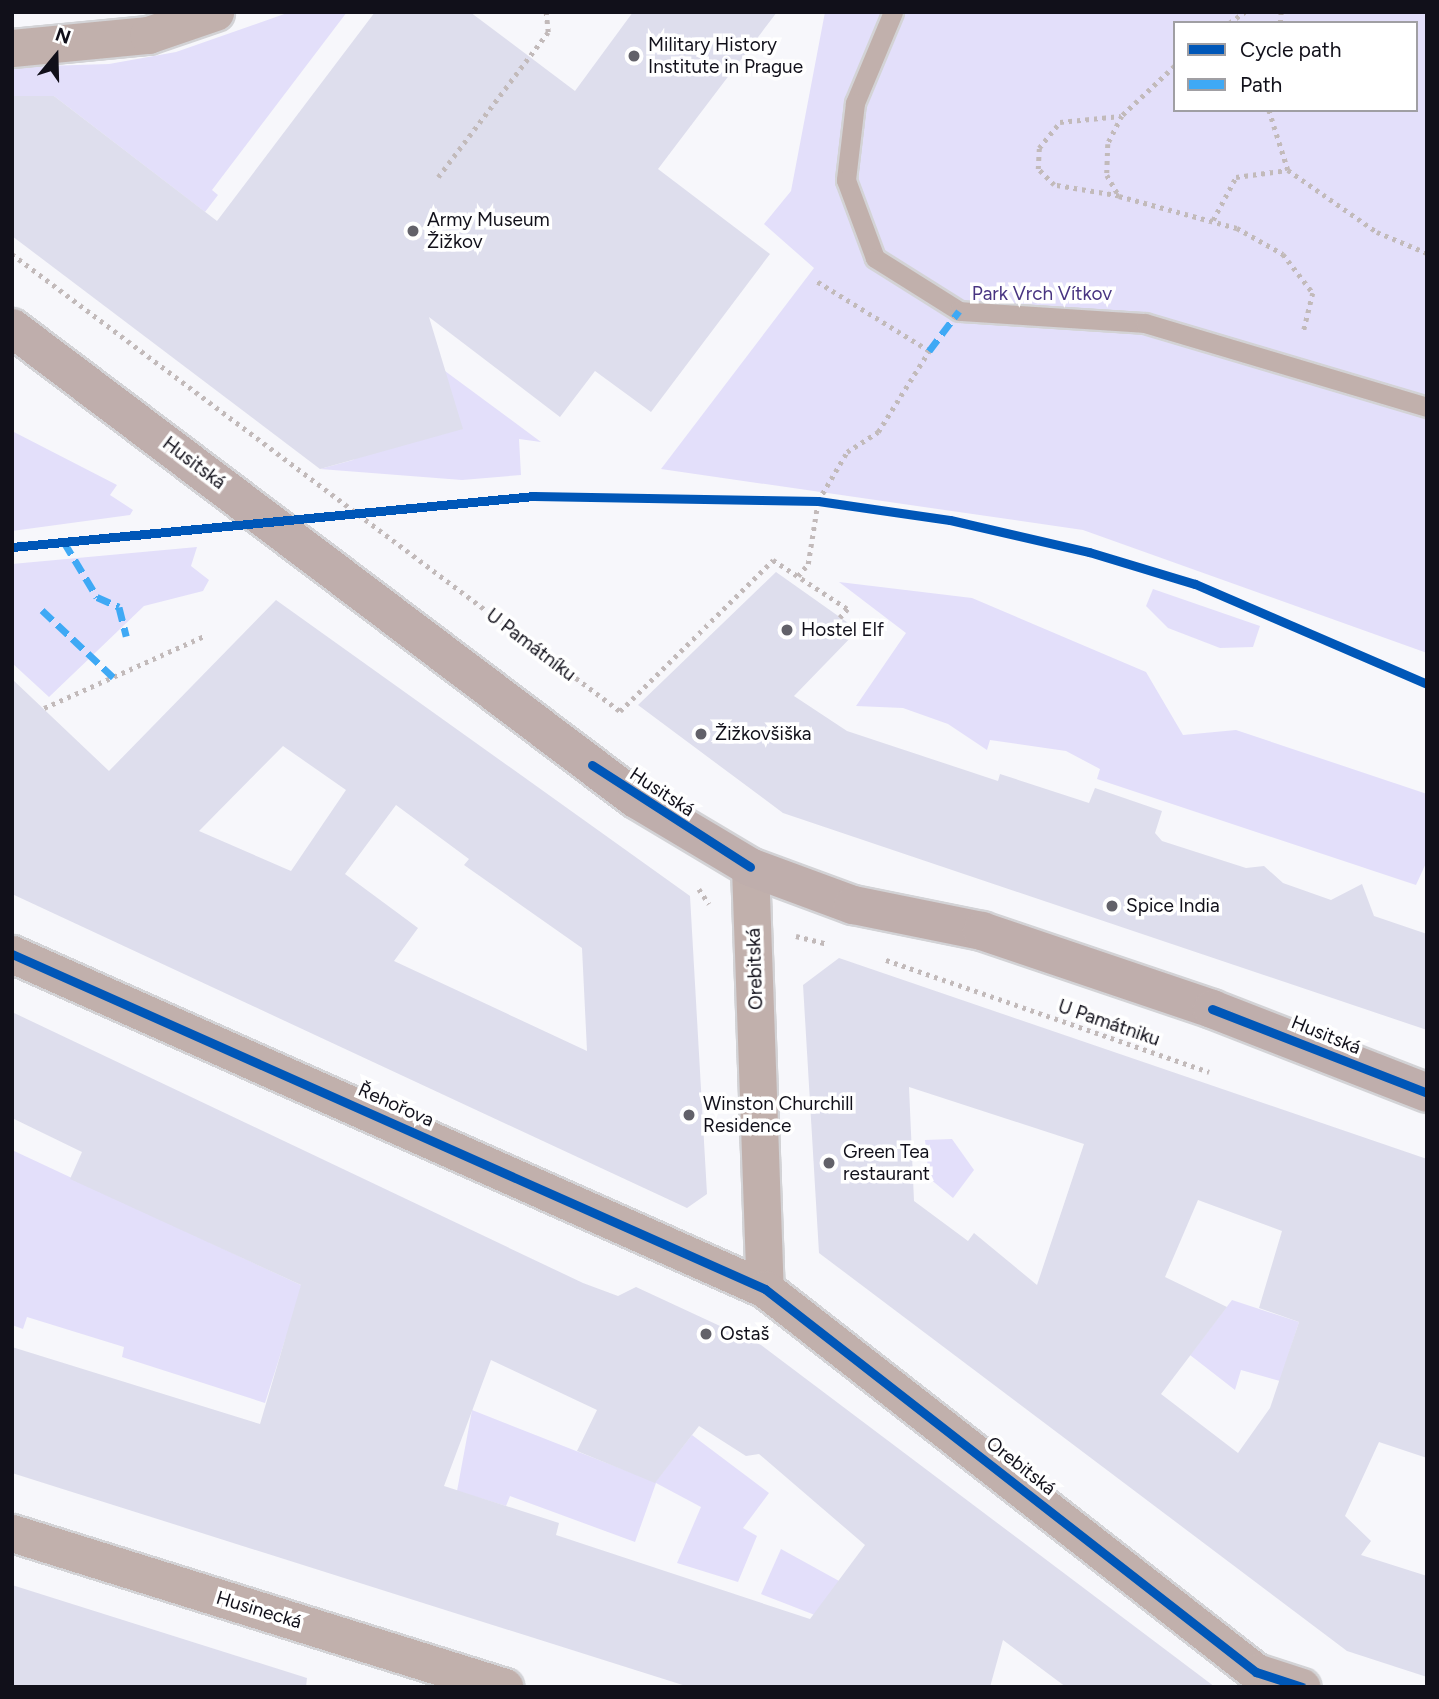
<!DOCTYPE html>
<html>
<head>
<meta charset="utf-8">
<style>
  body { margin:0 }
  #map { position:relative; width:1439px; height:1699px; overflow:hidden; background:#f7f7fb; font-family:Figtree,sans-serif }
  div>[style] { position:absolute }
  .green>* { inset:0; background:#e3dffa }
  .building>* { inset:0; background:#dedeed }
  .path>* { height:4.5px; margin-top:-2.25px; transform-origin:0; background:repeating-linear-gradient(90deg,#c2baba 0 3.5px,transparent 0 8.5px) }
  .roads { filter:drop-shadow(2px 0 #d3d3d6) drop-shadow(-2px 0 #d3d3d6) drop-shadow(0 2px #d3d3d6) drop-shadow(0 -2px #d3d3d6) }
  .service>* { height:19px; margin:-9.5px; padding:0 9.5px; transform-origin:9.5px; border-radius:9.5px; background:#c1b0ac }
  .minor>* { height:37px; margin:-18.5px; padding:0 18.5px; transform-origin:18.5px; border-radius:18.5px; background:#c1b0ac }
  .secondary>* { height:38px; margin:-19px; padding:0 19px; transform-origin:19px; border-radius:19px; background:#bfaeac }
  .quiet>* { height:7px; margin-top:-3.5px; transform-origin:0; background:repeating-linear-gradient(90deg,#3fa9f5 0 14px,transparent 0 21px) }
  .cycleway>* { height:9px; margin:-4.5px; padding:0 4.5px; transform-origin:4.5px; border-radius:4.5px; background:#0057b8 }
  .dots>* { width:19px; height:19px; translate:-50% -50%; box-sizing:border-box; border:4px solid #fff; border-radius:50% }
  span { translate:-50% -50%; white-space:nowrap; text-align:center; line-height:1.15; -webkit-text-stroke:7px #fff; paint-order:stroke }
  .poi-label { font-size:19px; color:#11101a }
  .left { translate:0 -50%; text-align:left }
  .park-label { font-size:19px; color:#493582 }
  .street-label { font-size:19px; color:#11101a }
  .frame { position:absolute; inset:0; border:14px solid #11101a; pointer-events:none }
  .legend { position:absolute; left:1173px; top:21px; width:245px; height:91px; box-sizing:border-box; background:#fff; border:2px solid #a09fa3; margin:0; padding:9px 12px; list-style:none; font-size:21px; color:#11101a }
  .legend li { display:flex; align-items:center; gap:14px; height:35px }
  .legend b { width:35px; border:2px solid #a09fa3 }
  .north { position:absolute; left:21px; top:21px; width:70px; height:70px; -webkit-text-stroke:5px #fff; paint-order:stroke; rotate:19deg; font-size:19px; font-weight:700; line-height:28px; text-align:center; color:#11101a }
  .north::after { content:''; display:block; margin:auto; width:24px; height:32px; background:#11101a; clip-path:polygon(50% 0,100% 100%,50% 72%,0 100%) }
</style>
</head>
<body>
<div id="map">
  <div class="green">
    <i style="clip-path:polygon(290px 12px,347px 12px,212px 190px,218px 195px,205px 212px,54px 96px,12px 96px,12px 67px,109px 64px,176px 52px)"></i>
    <i style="clip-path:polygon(evenodd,825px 12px,1427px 12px,1427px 653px,1083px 530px,661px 469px,814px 268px,764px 224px,791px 191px,825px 12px,1175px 23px,1416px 23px,1416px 110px,1175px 110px,1175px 23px)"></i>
    <i style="clip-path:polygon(445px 371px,541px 442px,519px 439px,521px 475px,462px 480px,320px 469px,353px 460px)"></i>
    <i style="clip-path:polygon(12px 431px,117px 485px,110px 495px,133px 510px,130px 515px,12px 531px)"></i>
    <i style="clip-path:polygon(197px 547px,191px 566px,209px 580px,203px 591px,144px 606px,49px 697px,12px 663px,12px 564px)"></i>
    <i style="clip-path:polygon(839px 582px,972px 598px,1146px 672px,1183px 735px,1236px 730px,1427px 794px,1427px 861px,1416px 885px,1097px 779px,1100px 769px,1066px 751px,990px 740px,987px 750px,948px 724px,903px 708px,856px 706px,906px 633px)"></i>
    <i style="clip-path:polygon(1153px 589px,1260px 626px,1253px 647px,1220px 648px,1168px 628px,1146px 606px)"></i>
    <i style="clip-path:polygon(952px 1139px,974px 1170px,953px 1198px,929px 1178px,925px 1140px)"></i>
    <i style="clip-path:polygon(12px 1150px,335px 1301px,313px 1347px,286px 1337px,265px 1403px,122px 1357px,124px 1347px,27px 1317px,23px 1329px,12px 1325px)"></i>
    <i style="clip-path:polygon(1232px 1300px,1299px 1322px,1280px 1381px,1241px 1370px,1235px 1390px,1190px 1355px)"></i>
    <i style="clip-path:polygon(472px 1410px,655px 1482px,692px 1435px,769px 1493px,743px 1528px,757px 1536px,738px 1582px,677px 1563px,701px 1507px,656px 1483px,635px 1542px,510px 1496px,506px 1506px,457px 1491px)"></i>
    <i style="clip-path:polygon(781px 1549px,850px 1587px,838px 1624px,761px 1594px)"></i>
  </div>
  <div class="building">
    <i style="clip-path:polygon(375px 12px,470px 12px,575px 91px,633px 12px,777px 12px,658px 169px,770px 254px,651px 412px,595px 371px,560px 417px,429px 317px,463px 429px,320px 469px,12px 236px,12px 96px,54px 96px,217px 221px)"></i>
    <i style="clip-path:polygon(776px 572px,858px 630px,794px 696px,847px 731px,998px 781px,1000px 774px,1089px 803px,1095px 788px,1162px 811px,1155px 833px,1162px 841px,1246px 868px,1264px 866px,1283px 883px,1331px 900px,1362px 884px,1374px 916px,1427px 934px,1427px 1030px,783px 813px,638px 705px)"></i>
    <i style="clip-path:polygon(evenodd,276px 600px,690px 896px,707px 1194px,687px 1208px,12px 894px,12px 679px,109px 771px,276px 600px,283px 746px,346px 790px,291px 871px,199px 831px,283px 746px,276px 600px,396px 805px,469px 859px,464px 865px,582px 948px,587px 1051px,394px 961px,418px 928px,345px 874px,396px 805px)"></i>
    <i style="clip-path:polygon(evenodd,839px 958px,1427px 1159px,1427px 1458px,1379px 1442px,1345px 1516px,1371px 1541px,1361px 1555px,1427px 1576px,1427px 1677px,1347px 1651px,819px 1253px,803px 985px,839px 958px,909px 1087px,1084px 1144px,1037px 1285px,974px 1233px,968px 1241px,914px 1201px,909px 1087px,839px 958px,1198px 1200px,1282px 1231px,1259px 1308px,1299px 1322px,1270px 1408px,1238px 1453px,1161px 1394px,1227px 1307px,1165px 1277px,1198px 1200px)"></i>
    <i style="clip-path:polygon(evenodd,12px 1012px,583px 1283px,618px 1296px,636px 1287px,761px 1345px,1215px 1687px,1066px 1687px,1003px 1640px,990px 1687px,689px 1687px,12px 1473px,12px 1347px,260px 1424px,301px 1285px,70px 1179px,82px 1152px,12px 1118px,12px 1012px,491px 1360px,597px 1410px,577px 1451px,655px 1483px,699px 1426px,746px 1456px,759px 1454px,865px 1545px,810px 1619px,556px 1535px,559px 1523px,444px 1486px,491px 1360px)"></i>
    <i style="clip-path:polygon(12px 1585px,307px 1678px,306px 1687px,12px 1687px)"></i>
  </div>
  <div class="path">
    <i style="left:1229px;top:23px;width:19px;rotate:-35deg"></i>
    <i style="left:1280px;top:23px;width:11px;rotate:-85deg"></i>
    <i style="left:1175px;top:66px;width:73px;rotate:136.7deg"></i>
    <i style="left:1122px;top:116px;width:31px;rotate:117deg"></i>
    <i style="left:1108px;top:144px;width:31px;rotate:92deg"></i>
    <i style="left:1107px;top:175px;width:24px;rotate:60deg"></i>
    <i style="left:1119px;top:196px;width:122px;rotate:15.2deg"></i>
    <i style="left:1237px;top:228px;width:53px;rotate:29.5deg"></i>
    <i style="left:1283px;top:254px;width:49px;rotate:52.4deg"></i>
    <i style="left:1313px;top:293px;width:42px;rotate:103.7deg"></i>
    <i style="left:1269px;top:110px;width:63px;rotate:72.4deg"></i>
    <i style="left:1288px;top:170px;width:108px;rotate:34.9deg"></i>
    <i style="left:1377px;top:232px;width:54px;rotate:22.8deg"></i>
    <i style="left:438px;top:177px;width:182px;rotate:-52.8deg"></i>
    <i style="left:548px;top:32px;width:20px;rotate:-96deg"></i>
    <i style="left:1119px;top:196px;width:66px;rotate:-170.4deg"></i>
    <i style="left:1054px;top:185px;width:23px;rotate:-135deg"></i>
    <i style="left:1038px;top:169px;width:21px;rotate:-87deg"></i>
    <i style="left:1039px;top:148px;width:33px;rotate:-51deg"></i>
    <i style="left:1060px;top:122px;width:61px;rotate:-5.6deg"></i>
    <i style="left:1213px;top:220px;width:49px;rotate:-61.9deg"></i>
    <i style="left:1236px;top:177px;width:52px;rotate:-7.7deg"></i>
    <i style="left:12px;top:254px;width:761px;rotate:36.93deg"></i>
    <i style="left:620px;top:711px;width:215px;rotate:-44.6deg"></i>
    <i style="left:773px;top:560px;width:90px;rotate:33.2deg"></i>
    <i style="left:848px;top:609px;width:12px;rotate:132deg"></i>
    <i style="left:798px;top:576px;width:16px;rotate:-50deg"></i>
    <i style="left:808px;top:564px;width:64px;rotate:-81deg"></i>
    <i style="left:818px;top:501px;width:57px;rotate:-59.4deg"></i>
    <i style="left:847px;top:452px;width:37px;rotate:-33deg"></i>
    <i style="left:878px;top:432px;width:96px;rotate:-57.8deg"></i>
    <i style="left:929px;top:351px;width:135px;rotate:-148.3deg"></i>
    <i style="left:44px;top:708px;width:175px;rotate:-24.2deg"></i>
    <i style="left:699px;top:889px;width:18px;rotate:56deg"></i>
    <i style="left:796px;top:936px;width:32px;rotate:14deg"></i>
    <i style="left:886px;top:960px;width:342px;rotate:19.1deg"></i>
  </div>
  <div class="roads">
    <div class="service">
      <i style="left:893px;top:12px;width:99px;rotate:112.7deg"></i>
      <i style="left:855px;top:103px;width:78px;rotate:96.7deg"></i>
      <i style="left:846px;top:180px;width:83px;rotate:69.6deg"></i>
      <i style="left:875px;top:258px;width:99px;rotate:32.2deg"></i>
      <i style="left:959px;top:311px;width:186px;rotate:3.7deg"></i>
      <i style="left:1145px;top:323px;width:294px;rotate:16.6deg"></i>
    </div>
    <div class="minor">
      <i style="left:12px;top:48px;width:137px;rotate:-5.5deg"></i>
      <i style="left:148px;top:35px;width:71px;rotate:-18.9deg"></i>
      <i style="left:750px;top:867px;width:422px;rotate:88deg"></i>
      <i style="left:12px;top:954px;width:824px;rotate:23.98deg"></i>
      <i style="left:765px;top:1289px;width:623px;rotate:37.96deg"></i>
      <i style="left:1256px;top:1672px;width:48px;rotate:18.1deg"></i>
      <i style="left:12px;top:1533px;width:516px;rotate:17.35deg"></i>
    </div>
    <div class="secondary">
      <i style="left:12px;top:328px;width:782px;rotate:37.05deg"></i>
      <i style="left:636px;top:799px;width:133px;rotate:30.8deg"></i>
      <i style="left:750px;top:867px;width:110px;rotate:20.3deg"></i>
      <i style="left:853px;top:905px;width:132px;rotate:11.4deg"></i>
      <i style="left:982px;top:931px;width:243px;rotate:18.7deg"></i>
      <i style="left:1212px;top:1009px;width:231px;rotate:21.3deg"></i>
    </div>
  </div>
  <div class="quiet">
    <i style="left:929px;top:351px;width:50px;rotate:-53.1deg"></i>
    <i style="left:64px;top:542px;width:64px;rotate:59deg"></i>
    <i style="left:97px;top:597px;width:24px;rotate:24deg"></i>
    <i style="left:119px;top:607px;width:30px;rotate:76deg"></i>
    <i style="left:42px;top:610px;width:98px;rotate:43.3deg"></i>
  </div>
  <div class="cycleway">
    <i style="left:12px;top:547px;width:524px;rotate:-5.58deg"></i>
    <i style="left:534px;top:496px;width:284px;rotate:1deg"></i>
    <i style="left:818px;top:501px;width:133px;rotate:8.2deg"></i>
    <i style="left:950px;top:520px;width:143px;rotate:13deg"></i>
    <i style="left:1089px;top:552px;width:111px;rotate:16.8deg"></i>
    <i style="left:1195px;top:584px;width:253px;rotate:23.3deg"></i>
    <i style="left:592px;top:765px;width:188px;rotate:32.8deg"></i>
    <i style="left:12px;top:954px;width:824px;rotate:23.98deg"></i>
    <i style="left:765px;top:1289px;width:623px;rotate:37.96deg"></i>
    <i style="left:1256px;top:1672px;width:48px;rotate:18.1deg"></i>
    <i style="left:1212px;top:1009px;width:231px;rotate:21.3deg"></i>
  </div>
  <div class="dots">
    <i style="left:634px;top:56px;background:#626169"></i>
    <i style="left:413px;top:231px;background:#626169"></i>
    <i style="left:787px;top:630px;background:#626169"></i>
    <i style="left:701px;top:734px;background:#626169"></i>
    <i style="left:1112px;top:906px;background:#626169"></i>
    <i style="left:689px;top:1115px;background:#626169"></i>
    <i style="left:829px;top:1163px;background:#626169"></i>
    <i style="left:706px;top:1334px;background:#626169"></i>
  </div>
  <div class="poi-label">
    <span class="left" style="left:648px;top:56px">Military History<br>Institute in Prague</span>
    <span class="left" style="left:427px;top:231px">Army Museum<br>Žižkov</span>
    <span class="left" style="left:801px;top:630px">Hostel Elf</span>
    <span class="left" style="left:715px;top:734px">Žižkovšiška</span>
    <span class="left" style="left:1126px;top:906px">Spice India</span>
    <span class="left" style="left:703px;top:1115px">Winston Churchill<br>Residence</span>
    <span class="left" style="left:843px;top:1163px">Green Tea<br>restaurant</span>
    <span class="left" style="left:720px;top:1334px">Ostaš</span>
  </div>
  <div class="park-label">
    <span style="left:1042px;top:294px">Park Vrch Vítkov</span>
  </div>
  <div class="street-label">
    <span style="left:194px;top:463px;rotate:37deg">Husitská</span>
    <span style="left:531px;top:645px;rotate:37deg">U Památníku</span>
    <span style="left:662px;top:792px;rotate:33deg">Husitská</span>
    <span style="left:755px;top:969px;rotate:-92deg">Orebitská</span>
    <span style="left:1109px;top:1023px;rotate:19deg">U Památniku</span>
    <span style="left:1326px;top:1035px;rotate:22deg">Husitská</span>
    <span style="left:396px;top:1105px;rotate:24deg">Řehořova</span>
    <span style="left:1021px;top:1466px;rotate:38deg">Orebitská</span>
    <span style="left:259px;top:1610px;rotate:17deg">Husinecká</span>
  </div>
  <div class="frame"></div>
  <ul class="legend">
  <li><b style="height:9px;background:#0057b8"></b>Cycle path</li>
  <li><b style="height:9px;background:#3fa9f5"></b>Path</li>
  </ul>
  <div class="north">N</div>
</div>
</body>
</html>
